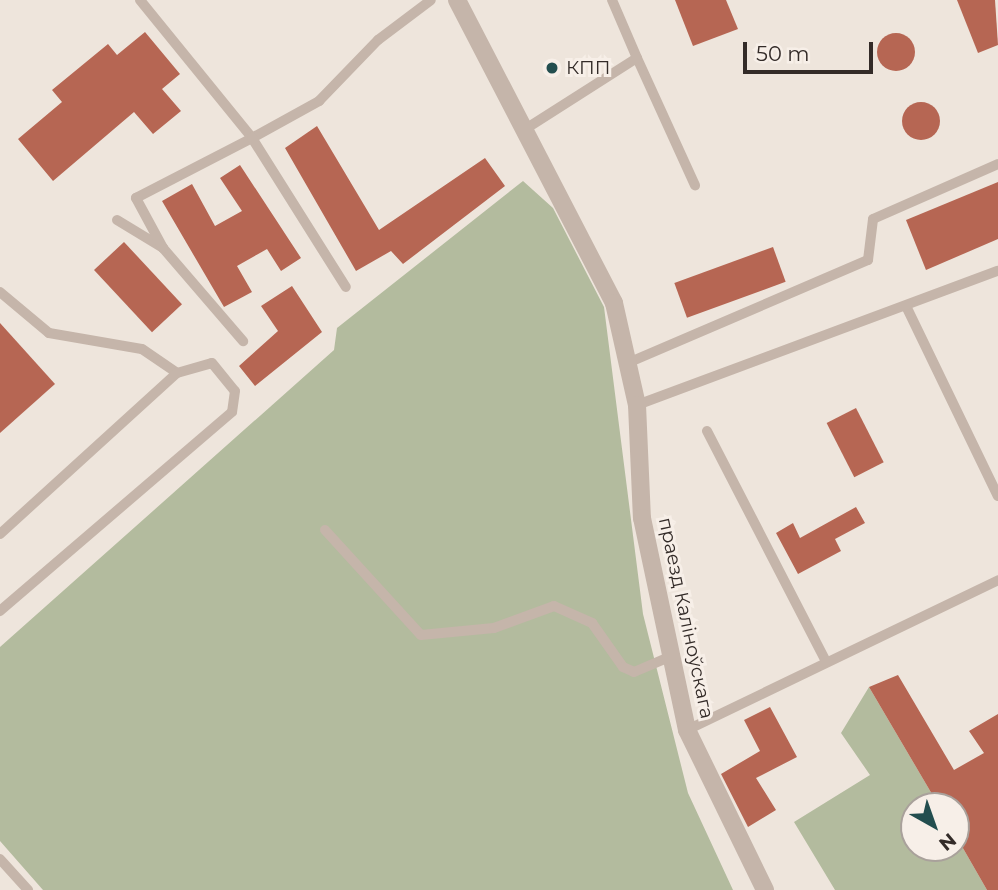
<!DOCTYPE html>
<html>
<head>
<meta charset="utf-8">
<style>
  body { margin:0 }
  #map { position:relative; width:998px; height:890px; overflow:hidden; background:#eee5dc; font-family:Montserrat,sans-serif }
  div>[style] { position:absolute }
  .green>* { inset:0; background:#b3bb9e }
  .building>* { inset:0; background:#b66653; transform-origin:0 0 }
  .round { border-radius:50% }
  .lane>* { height:10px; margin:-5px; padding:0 5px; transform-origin:5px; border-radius:5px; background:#c5b5aa }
  .street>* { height:18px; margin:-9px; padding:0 9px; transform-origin:9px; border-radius:9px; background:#c5b5aa }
  .dots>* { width:19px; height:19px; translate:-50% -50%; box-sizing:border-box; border:4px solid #f7efe8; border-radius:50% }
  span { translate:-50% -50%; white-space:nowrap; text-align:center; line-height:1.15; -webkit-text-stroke:6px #f7efe8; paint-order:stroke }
  .poi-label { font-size:19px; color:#332b28 }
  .left { translate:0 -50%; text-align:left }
  .street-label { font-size:19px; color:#332b28 }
  .north { position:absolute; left:900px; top:792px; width:70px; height:70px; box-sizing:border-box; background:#f7efe8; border:2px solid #a9a19b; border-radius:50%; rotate:140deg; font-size:19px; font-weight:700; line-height:28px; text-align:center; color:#332b28 }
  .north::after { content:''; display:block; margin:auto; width:24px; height:32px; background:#234e4f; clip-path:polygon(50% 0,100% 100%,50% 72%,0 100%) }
  .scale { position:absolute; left:743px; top:42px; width:130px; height:32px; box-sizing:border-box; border:4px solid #332b28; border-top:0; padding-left:9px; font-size:21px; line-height:24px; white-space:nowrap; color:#332b28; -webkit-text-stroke:5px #f7efe8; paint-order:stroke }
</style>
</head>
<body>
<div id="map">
  <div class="green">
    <i style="clip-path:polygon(523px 181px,553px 208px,604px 307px,643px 614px,688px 793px,733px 890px,43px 890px,0 841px,0 647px,334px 350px,337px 328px)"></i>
    <i style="clip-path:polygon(869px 687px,939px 806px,914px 806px,914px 848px,956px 848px,956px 836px,987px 890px,835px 890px,794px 822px,870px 775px,841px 733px)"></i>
  </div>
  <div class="building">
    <i style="clip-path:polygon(675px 0,726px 0,738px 29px,693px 46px)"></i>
    <i style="clip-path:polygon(957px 0,995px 0,998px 45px,978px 53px)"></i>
    <i style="clip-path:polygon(145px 32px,180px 74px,162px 89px,181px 111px,153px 134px,134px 112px,53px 181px,18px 139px,62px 102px,52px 90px,108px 44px,117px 55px)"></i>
    <i class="round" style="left:877px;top:33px;width:38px;height:38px"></i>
    <i class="round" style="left:902px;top:102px;width:38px;height:38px"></i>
    <i style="clip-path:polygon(317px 126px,379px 230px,485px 158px,505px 186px,403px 264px,391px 251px,356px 271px,285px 148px)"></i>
    <i style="clip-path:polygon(240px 165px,301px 258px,281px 271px,267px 249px,237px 266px,252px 292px,224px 307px,162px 201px,192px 184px,215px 226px,242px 211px,220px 178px)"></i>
    <i style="clip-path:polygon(998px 182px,998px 239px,926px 270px,906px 220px)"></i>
    <i style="left:124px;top:242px;width:85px;height:41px;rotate:47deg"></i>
    <i style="left:773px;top:247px;width:37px;height:105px;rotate:70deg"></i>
    <i style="clip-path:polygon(292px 286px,322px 332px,255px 386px,239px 366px,278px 331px,261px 306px)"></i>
    <i style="clip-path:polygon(0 323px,55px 384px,0 433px)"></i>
    <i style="left:856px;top:408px;width:61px;height:33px;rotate:63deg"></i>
    <i style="clip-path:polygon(856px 507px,865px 523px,835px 539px,841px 551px,798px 574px,776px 533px,793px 523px,800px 538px)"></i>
    <i style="clip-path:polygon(898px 675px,954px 770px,984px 753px,969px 731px,998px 714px,998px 890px,987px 890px,956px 836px,956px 806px,939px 806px,869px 687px)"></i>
    <i style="clip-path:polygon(770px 707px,797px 757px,756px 778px,776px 810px,748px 827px,721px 774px,760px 751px,744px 720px)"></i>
  </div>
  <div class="lane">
    <i style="left:140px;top:0;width:178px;rotate:50.9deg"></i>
    <i style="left:252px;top:138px;width:77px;rotate:-28.9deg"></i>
    <i style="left:319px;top:101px;width:85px;rotate:-46deg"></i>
    <i style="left:378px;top:40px;width:66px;rotate:-37deg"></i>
    <i style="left:637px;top:58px;width:140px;rotate:65.5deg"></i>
    <i style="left:527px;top:128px;width:130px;rotate:-32.5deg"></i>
    <i style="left:637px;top:58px;width:63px;rotate:-113.3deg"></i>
    <i style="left:117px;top:220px;width:54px;rotate:31.3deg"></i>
    <i style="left:163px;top:248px;width:123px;rotate:49.3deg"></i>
    <i style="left:163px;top:248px;width:57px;rotate:-118.4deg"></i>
    <i style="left:136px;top:198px;width:131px;rotate:-27.3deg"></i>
    <i style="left:252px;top:138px;width:176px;rotate:57.8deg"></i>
    <i style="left:0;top:292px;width:64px;rotate:39.9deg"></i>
    <i style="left:49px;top:333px;width:94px;rotate:9.8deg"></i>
    <i style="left:142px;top:349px;width:42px;rotate:34.4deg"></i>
    <i style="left:177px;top:373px;width:36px;rotate:-16deg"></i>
    <i style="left:212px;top:363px;width:36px;rotate:51deg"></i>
    <i style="left:235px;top:391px;width:21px;rotate:98deg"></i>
    <i style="left:232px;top:412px;width:306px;rotate:139.4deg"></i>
    <i style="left:906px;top:306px;width:211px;rotate:64.2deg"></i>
    <i style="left:630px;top:362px;width:259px;rotate:-23.2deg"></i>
    <i style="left:868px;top:260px;width:41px;rotate:-83deg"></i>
    <i style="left:873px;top:219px;width:137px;rotate:-23.7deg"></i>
    <i style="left:637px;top:405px;width:385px;rotate:-20.4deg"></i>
    <i style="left:707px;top:431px;width:260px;rotate:62.7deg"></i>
    <i style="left:325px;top:530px;width:142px;rotate:47.6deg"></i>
    <i style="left:421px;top:635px;width:73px;rotate:-5.5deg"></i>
    <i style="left:494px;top:628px;width:64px;rotate:-20.1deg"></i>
    <i style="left:554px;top:606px;width:42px;rotate:24.1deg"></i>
    <i style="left:592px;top:623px;width:54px;rotate:54.8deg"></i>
    <i style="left:623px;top:667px;width:12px;rotate:24deg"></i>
    <i style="left:634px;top:672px;width:38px;rotate:-23deg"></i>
    <i style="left:0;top:534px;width:239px;rotate:-42.3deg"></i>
    <i style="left:687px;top:730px;width:345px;rotate:-25.7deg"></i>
    <i style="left:0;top:859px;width:42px;rotate:47.9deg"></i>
  </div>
  <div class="street">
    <i style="left:457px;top:0;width:341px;rotate:62.6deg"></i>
    <i style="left:614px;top:303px;width:105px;rotate:77.3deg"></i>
    <i style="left:637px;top:405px;width:113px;rotate:87.5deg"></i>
    <i style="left:642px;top:518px;width:217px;rotate:78deg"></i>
    <i style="left:687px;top:730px;width:178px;rotate:64deg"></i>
  </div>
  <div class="dots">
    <i style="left:552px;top:68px;background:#234e4f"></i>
  </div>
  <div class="poi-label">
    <span class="left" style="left:566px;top:68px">КПП</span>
  </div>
  <div class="street-label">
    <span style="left:686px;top:618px;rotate:78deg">праезд Каліноўскага</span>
  </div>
  <div class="north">N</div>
  <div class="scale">50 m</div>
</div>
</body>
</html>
